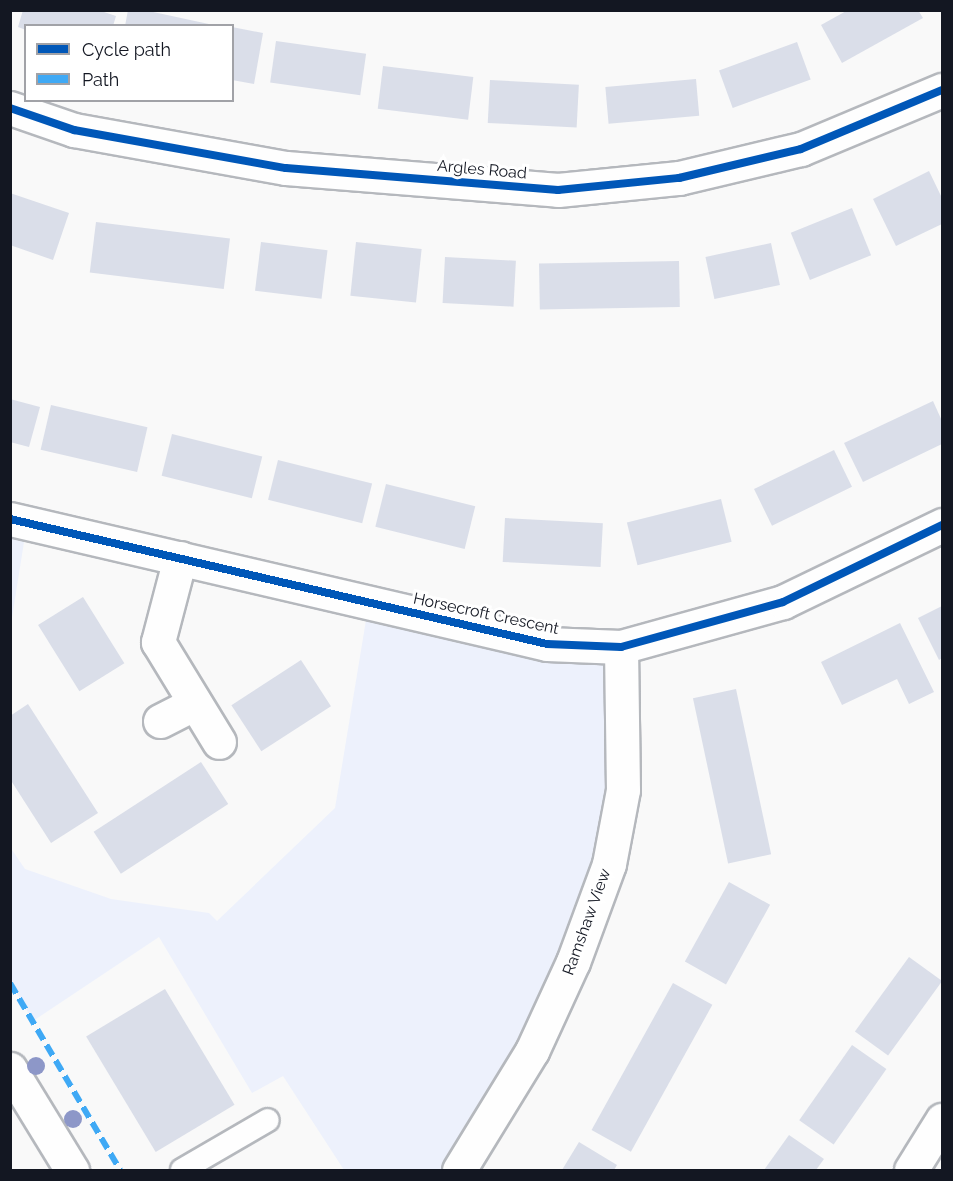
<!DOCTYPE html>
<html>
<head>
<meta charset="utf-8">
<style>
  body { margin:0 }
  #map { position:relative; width:953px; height:1181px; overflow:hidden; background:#f9f9f9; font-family:Raleway,sans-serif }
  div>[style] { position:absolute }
  .green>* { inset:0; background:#edf1fc }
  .building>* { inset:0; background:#dadee9; transform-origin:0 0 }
  .roads { filter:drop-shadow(2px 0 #b5b8bd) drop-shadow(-2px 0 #b5b8bd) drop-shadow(0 2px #b5b8bd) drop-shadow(0 -2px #b5b8bd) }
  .service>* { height:22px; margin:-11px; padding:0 11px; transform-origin:11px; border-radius:11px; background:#fefefe }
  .minor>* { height:33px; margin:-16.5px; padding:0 16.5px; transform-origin:16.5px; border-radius:16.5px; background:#fefefe }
  .quiet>* { height:6px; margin-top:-3px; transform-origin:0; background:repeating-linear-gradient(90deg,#3fa9f5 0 12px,transparent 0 18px) }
  .cycleway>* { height:8px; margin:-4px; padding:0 4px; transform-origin:4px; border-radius:4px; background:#0057b8 }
  .trees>* { width:18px; height:18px; margin:-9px; border-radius:50%; background:#8d97c8 }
  span { translate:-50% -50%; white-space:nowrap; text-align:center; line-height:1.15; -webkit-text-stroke:6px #fff; paint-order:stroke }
  .street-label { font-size:16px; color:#131722 }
  .frame { position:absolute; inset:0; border:12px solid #131722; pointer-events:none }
  .legend { position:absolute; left:24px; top:24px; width:210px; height:78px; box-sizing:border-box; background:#fff; border:2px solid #a1a2a7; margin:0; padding:8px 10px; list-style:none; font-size:18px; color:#131722 }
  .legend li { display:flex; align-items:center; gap:12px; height:30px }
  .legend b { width:30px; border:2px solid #a1a2a7 }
</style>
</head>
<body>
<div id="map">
  <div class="green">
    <i style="clip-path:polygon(11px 519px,27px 523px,11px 624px)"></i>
    <i style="clip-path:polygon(369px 602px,621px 647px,609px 864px,459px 1170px,344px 1170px,283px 1076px,252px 1093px,159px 937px,33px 1021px,11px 983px,10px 847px,25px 869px,111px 899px,209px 913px,217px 921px,335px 808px)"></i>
  </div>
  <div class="building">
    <i style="clip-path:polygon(23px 10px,98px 10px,116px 16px,113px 26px,26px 26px,26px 30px,18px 27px)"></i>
    <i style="clip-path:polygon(128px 10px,144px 10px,218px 26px,125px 26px)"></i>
    <i style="clip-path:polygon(848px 10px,918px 10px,923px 18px,842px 63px,821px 25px)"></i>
    <i style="clip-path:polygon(232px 27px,263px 33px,254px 84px,232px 80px)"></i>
    <i style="left:276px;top:41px;width:91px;height:42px;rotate:8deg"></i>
    <i style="left:797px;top:42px;width:40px;height:83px;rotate:70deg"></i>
    <i style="left:383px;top:66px;width:91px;height:43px;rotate:7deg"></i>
    <i style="left:696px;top:79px;width:37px;height:91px;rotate:85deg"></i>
    <i style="left:490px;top:80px;width:89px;height:43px;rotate:3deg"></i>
    <i style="clip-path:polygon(929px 171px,942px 198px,942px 224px,896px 246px,873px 199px)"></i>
    <i style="clip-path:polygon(10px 193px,69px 213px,53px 260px,10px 245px)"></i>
    <i style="left:852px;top:208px;width:51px;height:66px;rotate:68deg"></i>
    <i style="left:96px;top:222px;width:135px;height:51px;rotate:7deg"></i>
    <i style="left:261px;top:242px;width:67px;height:49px;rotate:7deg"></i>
    <i style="left:356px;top:242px;width:66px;height:54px;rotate:6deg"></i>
    <i style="left:771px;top:243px;width:43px;height:67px;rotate:78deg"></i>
    <i style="left:445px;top:257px;width:71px;height:46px;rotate:3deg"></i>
    <i style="left:679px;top:261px;width:46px;height:140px;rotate:89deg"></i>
    <i style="clip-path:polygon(10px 399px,40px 407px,29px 447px,10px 442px)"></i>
    <i style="clip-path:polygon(933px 401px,942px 421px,942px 444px,863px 482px,844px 443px)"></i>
    <i style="left:51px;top:405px;width:99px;height:46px;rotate:13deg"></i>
    <i style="left:172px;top:434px;width:93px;height:43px;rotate:14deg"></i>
    <i style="left:834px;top:450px;width:41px;height:89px;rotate:64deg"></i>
    <i style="left:278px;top:460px;width:97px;height:41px;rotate:14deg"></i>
    <i style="left:386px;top:484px;width:92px;height:44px;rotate:14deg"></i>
    <i style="left:721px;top:499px;width:44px;height:97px;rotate:76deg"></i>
    <i style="left:505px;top:518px;width:98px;height:44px;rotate:3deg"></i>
    <i style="left:83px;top:597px;width:78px;height:53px;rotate:58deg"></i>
    <i style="clip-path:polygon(942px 606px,942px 658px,939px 660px,918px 618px)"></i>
    <i style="clip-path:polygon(900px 623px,934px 692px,909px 704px,897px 679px,842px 705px,821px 662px)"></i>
    <i style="left:301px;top:660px;width:55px;height:83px;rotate:57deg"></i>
    <i style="left:736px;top:689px;width:169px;height:44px;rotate:78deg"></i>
    <i style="clip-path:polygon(28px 704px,98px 813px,51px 843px,10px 779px,10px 716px)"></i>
    <i style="left:201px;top:762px;width:50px;height:128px;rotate:57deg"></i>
    <i style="left:729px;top:882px;width:47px;height:91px;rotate:29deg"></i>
    <i style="left:909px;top:957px;width:41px;height:92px;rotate:36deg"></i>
    <i style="left:673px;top:983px;width:45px;height:168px;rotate:29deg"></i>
    <i style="left:165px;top:989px;width:135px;height:92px;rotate:59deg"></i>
    <i style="left:852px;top:1045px;width:42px;height:92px;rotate:35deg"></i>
    <i style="clip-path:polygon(789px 1135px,824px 1159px,816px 1170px,764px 1170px)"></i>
    <i style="clip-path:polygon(579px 1142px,617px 1165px,614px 1170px,562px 1170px)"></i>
  </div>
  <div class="roads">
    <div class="service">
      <i style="left:182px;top:1170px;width:99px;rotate:-30.2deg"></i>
    </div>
    <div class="minor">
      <i style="left:10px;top:108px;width:68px;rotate:19deg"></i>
      <i style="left:74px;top:130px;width:215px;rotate:10.2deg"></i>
      <i style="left:286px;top:168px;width:273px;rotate:4.6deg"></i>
      <i style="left:558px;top:190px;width:122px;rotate:-5.7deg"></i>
      <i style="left:679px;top:178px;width:125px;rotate:-13.4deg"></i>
      <i style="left:801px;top:149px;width:153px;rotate:-22.7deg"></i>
      <i style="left:10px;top:519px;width:551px;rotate:13.1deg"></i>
      <i style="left:547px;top:644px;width:74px;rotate:2.3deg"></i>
      <i style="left:621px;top:647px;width:168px;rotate:-15.5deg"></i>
      <i style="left:783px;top:602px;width:177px;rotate:-25.8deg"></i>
      <i style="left:180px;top:558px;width:87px;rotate:104.7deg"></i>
      <i style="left:158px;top:642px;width:117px;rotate:58.6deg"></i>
      <i style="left:160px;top:721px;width:39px;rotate:-27deg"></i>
      <i style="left:10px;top:1069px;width:119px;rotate:58.5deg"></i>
      <i style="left:459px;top:1170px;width:140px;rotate:-58.5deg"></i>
      <i style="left:532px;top:1051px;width:98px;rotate:-65.3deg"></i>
      <i style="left:573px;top:962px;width:104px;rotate:-69.8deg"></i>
      <i style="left:609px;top:864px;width:75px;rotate:-79.3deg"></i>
      <i style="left:623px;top:790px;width:143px;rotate:-90.8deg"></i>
      <i style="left:911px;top:1170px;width:59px;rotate:-58.2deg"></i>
    </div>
  </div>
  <div class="quiet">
    <i style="left:10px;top:983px;width:217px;rotate:59.5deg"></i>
  </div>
  <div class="cycleway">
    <i style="left:10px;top:108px;width:68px;rotate:19deg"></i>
    <i style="left:74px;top:130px;width:215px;rotate:10.2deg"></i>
    <i style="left:286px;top:168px;width:273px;rotate:4.6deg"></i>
    <i style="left:558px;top:190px;width:122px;rotate:-5.7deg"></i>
    <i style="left:679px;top:178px;width:125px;rotate:-13.4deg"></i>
    <i style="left:801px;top:149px;width:153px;rotate:-22.7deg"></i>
    <i style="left:10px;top:519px;width:551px;rotate:13.1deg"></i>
    <i style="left:547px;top:644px;width:74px;rotate:2.3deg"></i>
    <i style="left:621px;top:647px;width:168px;rotate:-15.5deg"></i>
    <i style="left:783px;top:602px;width:177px;rotate:-25.8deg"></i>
  </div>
  <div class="trees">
    <i style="left:36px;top:1066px"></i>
    <i style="left:73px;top:1119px"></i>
  </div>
  <div class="street-label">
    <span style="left:482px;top:170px;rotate:5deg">Argles Road</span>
    <span style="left:486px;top:614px;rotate:12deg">Horsecroft Crescent</span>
    <span style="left:587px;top:922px;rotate:-70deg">Ramshaw View</span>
  </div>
  <div class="frame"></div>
  <ul class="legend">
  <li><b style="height:8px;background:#0057b8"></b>Cycle path</li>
  <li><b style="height:8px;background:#3fa9f5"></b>Path</li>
  </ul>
</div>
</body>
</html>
